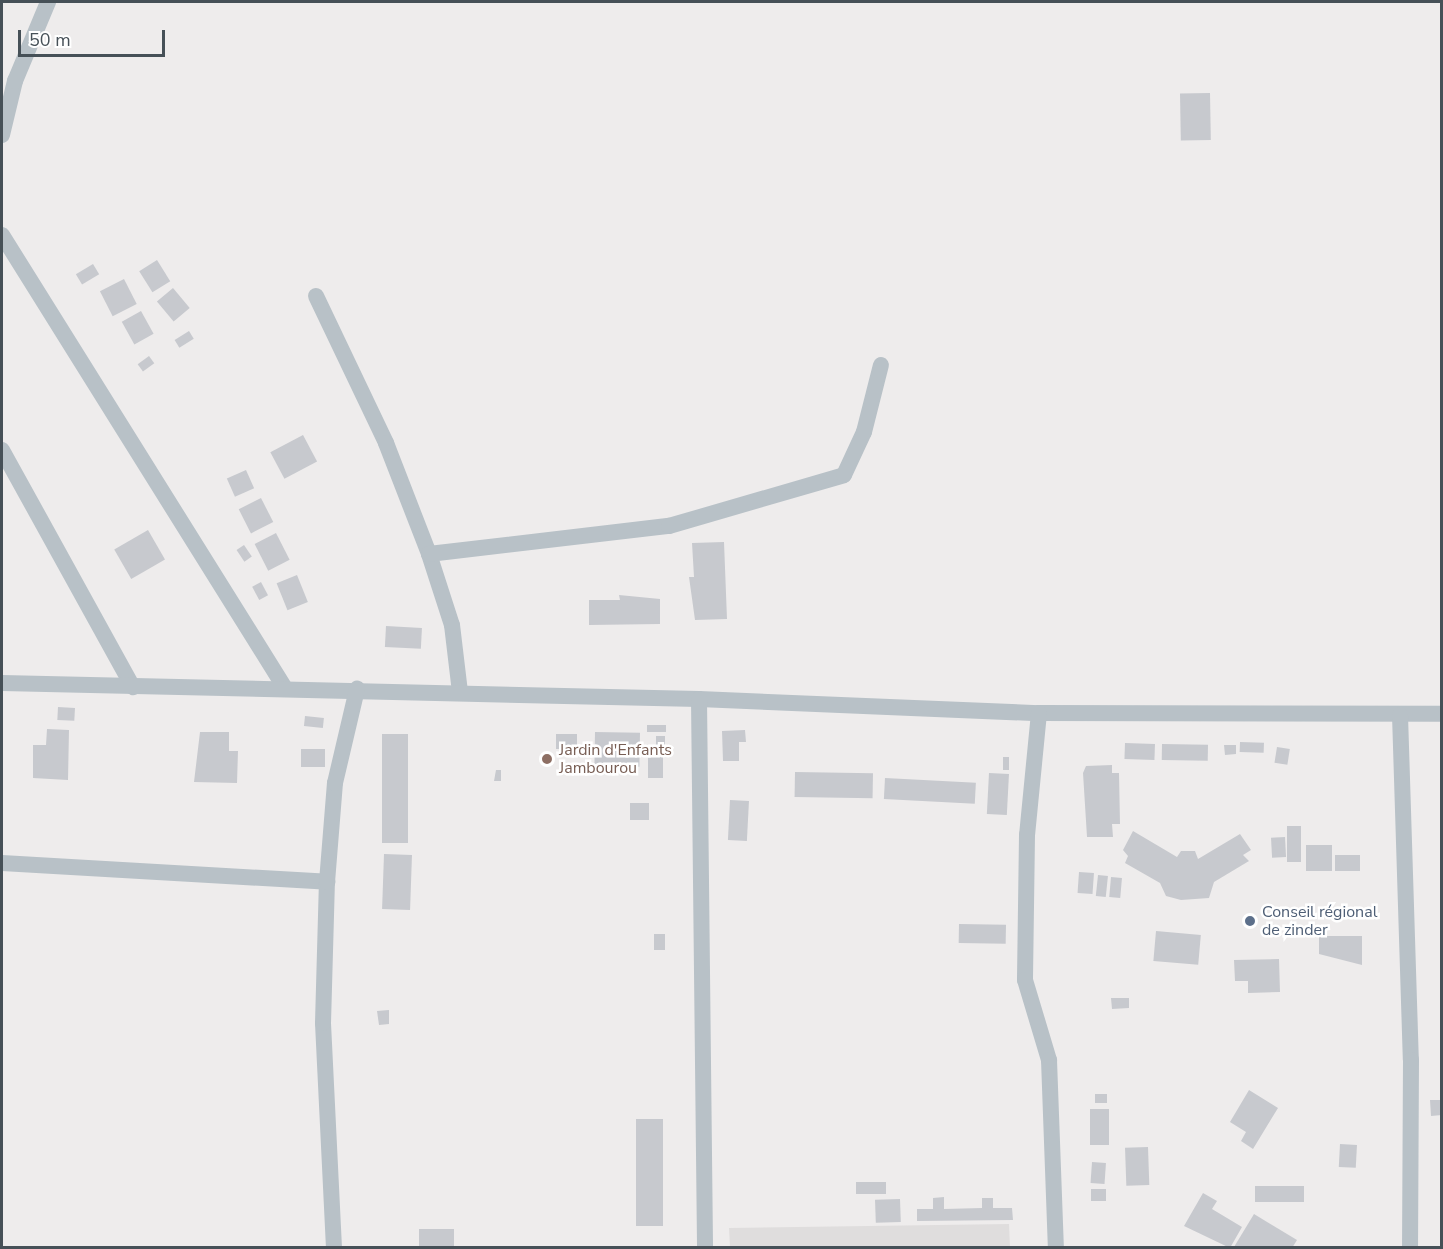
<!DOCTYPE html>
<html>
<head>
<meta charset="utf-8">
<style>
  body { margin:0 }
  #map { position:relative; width:1443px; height:1249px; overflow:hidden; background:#eeecec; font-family:"Nunito Sans",sans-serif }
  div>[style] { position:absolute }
  .education>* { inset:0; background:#dfdddd }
  .building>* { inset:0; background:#c7c9ce; transform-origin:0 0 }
  .minor>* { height:16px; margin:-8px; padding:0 8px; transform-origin:8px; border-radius:8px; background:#b8c1c7 }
  .dots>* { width:16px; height:16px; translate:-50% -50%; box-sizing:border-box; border:3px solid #fff; border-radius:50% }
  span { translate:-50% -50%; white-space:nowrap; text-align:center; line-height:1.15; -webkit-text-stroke:5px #fff; paint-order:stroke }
  .education-label { font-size:16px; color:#785e54 }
  .left { translate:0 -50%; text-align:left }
  .service-label { font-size:16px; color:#4e5e75 }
  .frame { position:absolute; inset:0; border:3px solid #465057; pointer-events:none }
  .scale { position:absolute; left:18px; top:30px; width:147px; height:27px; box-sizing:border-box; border:3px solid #465057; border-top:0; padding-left:8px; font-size:18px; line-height:21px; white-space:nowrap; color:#465057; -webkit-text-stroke:4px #fff; paint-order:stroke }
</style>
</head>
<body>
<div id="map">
  <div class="education">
    <i style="clip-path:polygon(1009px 1224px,1010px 1247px,730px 1247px,729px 1228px)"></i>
  </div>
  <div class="building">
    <i style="left:1210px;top:93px;width:47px;height:30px;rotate:89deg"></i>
    <i style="left:157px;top:260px;width:25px;height:21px;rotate:58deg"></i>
    <i style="left:93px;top:264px;width:12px;height:20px;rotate:59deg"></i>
    <i style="left:124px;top:279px;width:28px;height:27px;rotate:63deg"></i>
    <i style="left:173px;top:288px;width:26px;height:21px;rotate:50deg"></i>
    <i style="left:141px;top:311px;width:26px;height:22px;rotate:61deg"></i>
    <i style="left:189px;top:331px;width:9px;height:17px;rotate:58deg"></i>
    <i style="left:149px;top:356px;width:9px;height:14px;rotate:54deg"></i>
    <i style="left:303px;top:435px;width:30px;height:37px;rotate:62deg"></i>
    <i style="left:246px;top:470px;width:20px;height:21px;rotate:66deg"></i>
    <i style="left:261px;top:498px;width:27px;height:25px;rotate:63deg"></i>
    <i style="left:148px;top:530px;width:34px;height:39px;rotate:60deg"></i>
    <i style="left:276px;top:533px;width:30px;height:24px;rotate:63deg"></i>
    <i style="clip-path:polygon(724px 542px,727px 619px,695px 620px,689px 577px,694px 577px,692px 543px)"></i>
    <i style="left:244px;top:545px;width:14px;height:9px;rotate:56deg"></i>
    <i style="left:297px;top:575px;width:29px;height:22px;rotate:68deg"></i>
    <i style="left:261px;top:582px;width:15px;height:10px;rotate:62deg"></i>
    <i style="clip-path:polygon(619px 595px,660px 599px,660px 624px,589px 625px,589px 600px,620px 600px)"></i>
    <i style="left:386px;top:626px;width:36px;height:21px;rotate:3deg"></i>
    <i style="left:58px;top:707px;width:17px;height:13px;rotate:3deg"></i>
    <i style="left:305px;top:716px;width:19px;height:10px;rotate:6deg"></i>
    <i style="left:647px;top:725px;width:19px;height:7px"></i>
    <i style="clip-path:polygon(47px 729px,69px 730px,68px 780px,33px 778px,33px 745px,46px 745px)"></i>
    <i style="clip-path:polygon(745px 730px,746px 742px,739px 742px,739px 761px,723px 761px,722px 731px)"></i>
    <i style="clip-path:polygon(200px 732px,229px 732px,229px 751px,238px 751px,237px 783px,194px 782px)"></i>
    <i style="left:595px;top:732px;width:45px;height:34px;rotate:1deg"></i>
    <i style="left:382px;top:734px;width:26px;height:109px"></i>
    <i style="left:577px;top:734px;width:15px;height:21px;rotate:90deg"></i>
    <i style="left:656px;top:736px;width:9px;height:9px"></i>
    <i style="left:1240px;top:742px;width:24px;height:10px;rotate:2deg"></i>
    <i style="left:1125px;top:743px;width:30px;height:16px;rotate:2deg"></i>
    <i style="left:1162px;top:744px;width:46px;height:16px;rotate:1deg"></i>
    <i style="clip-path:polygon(1224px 745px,1236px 745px,1236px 754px,1225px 755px)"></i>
    <i style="left:1277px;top:747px;width:13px;height:16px;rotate:9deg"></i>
    <i style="left:301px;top:749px;width:24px;height:18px"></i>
    <i style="left:648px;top:749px;width:15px;height:29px"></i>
    <i style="left:1003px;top:757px;width:6px;height:13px"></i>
    <i style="clip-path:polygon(1112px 765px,1112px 773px,1119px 773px,1120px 824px,1112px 824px,1113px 837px,1087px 837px,1083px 773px,1086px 766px)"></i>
    <i style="clip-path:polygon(496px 770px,501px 770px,501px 781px,494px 781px)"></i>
    <i style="left:795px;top:772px;width:78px;height:25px;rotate:1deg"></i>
    <i style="left:989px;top:773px;width:20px;height:41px;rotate:3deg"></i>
    <i style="left:885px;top:778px;width:91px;height:21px;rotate:3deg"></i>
    <i style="left:730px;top:800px;width:19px;height:40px;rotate:3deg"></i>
    <i style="left:630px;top:803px;width:19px;height:17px"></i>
    <i style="left:1287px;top:826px;width:14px;height:36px"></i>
    <i style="clip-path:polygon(1133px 831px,1177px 857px,1181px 851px,1195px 851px,1198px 859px,1240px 834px,1251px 850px,1243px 855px,1249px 861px,1214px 882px,1209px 898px,1181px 900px,1166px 896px,1160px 883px,1125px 863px,1128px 856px,1123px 850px)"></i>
    <i style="left:1285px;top:837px;width:20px;height:14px;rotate:87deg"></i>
    <i style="left:1306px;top:845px;width:26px;height:26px"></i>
    <i style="left:384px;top:854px;width:28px;height:55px;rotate:2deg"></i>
    <i style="left:1335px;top:855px;width:25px;height:16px"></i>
    <i style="left:1079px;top:872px;width:15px;height:21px;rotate:4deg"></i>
    <i style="left:1098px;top:875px;width:10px;height:21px;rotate:6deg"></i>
    <i style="left:1111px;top:877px;width:11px;height:20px;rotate:5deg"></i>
    <i style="left:959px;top:924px;width:47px;height:19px;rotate:1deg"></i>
    <i style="left:1156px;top:931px;width:45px;height:30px;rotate:5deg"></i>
    <i style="left:654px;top:934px;width:11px;height:16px"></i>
    <i style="clip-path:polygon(1319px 936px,1362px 936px,1362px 965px,1319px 954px)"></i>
    <i style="clip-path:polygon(1279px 959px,1280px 992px,1248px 993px,1248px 981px,1235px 981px,1234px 960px)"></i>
    <i style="clip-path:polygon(1111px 998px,1129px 998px,1129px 1008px,1112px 1009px)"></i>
    <i style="clip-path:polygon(389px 1010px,389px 1024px,379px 1025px,377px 1011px)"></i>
    <i style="clip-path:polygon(1249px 1090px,1278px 1108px,1253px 1149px,1241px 1141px,1246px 1132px,1230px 1122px)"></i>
    <i style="left:1095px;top:1094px;width:12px;height:9px"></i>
    <i style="clip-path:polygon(1430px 1100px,1442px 1100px,1442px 1115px,1431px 1116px)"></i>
    <i style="left:1090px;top:1109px;width:19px;height:36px"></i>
    <i style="left:636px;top:1119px;width:27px;height:107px"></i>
    <i style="left:1340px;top:1144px;width:17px;height:23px;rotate:3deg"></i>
    <i style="left:1148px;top:1147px;width:38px;height:23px;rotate:88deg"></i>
    <i style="left:1092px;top:1162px;width:14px;height:21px;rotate:4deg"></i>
    <i style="left:856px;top:1182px;width:30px;height:12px"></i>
    <i style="left:1255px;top:1186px;width:49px;height:16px"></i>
    <i style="left:1091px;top:1189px;width:15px;height:12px"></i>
    <i style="clip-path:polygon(1203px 1193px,1217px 1201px,1212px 1209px,1242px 1227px,1230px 1248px,1184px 1226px)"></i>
    <i style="clip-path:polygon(944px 1197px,944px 1209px,982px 1208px,982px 1198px,993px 1198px,993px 1208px,1012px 1208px,1013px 1220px,917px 1221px,917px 1209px,933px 1209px,933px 1198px)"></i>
    <i style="left:900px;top:1199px;width:23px;height:25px;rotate:88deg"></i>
    <i style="clip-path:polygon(1254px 1214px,1297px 1240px,1292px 1248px,1234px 1247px)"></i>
    <i style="left:419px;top:1229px;width:35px;height:19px"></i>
  </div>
  <div class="minor">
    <i style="left:2px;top:135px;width:56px;rotate:-76.5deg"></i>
    <i style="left:15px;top:81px;width:86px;rotate:-67.3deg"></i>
    <i style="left:2px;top:235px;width:534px;rotate:58.01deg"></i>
    <i style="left:316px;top:296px;width:163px;rotate:64.5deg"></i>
    <i style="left:386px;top:443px;width:119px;rotate:68.8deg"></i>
    <i style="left:429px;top:554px;width:75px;rotate:72.1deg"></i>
    <i style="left:452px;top:625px;width:67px;rotate:83.2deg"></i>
    <i style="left:2px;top:450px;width:271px;rotate:61.1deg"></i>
    <i style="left:429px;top:554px;width:242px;rotate:-6.7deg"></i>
    <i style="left:669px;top:526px;width:182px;rotate:-16.2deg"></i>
    <i style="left:844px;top:475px;width:47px;rotate:-65.1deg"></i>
    <i style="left:864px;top:432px;width:69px;rotate:-75.8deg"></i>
    <i style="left:2px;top:683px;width:697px;rotate:1.32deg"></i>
    <i style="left:699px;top:699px;width:340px;rotate:2.4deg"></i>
    <i style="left:1039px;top:713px;width:403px;rotate:0.1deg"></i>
    <i style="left:699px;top:699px;width:549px;rotate:89.37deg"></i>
    <i style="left:1039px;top:713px;width:123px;rotate:95.6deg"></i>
    <i style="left:1027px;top:835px;width:145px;rotate:90.8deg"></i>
    <i style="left:1025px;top:980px;width:84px;rotate:73.3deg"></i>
    <i style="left:1049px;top:1060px;width:188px;rotate:87.9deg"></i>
    <i style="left:1400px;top:715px;width:345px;rotate:88.2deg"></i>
    <i style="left:1411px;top:1060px;width:188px;rotate:90.3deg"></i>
    <i style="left:2px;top:863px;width:326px;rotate:3.3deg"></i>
    <i style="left:334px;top:1248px;width:225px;rotate:-92.8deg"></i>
    <i style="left:323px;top:1023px;width:141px;rotate:-88.4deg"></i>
    <i style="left:327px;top:882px;width:99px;rotate:-85.4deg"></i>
    <i style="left:335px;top:783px;width:97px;rotate:-76.8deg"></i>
  </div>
  <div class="dots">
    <i style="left:547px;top:759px;background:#8d6e63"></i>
    <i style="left:1250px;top:921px;background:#5c6f8a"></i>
  </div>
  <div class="education-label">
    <span class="left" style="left:559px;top:759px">Jardin d'Enfants<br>Jambourou</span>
  </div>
  <div class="service-label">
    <span class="left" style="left:1262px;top:921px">Conseil régional<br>de zinder</span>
  </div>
  <div class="frame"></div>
  <div class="scale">50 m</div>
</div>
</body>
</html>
